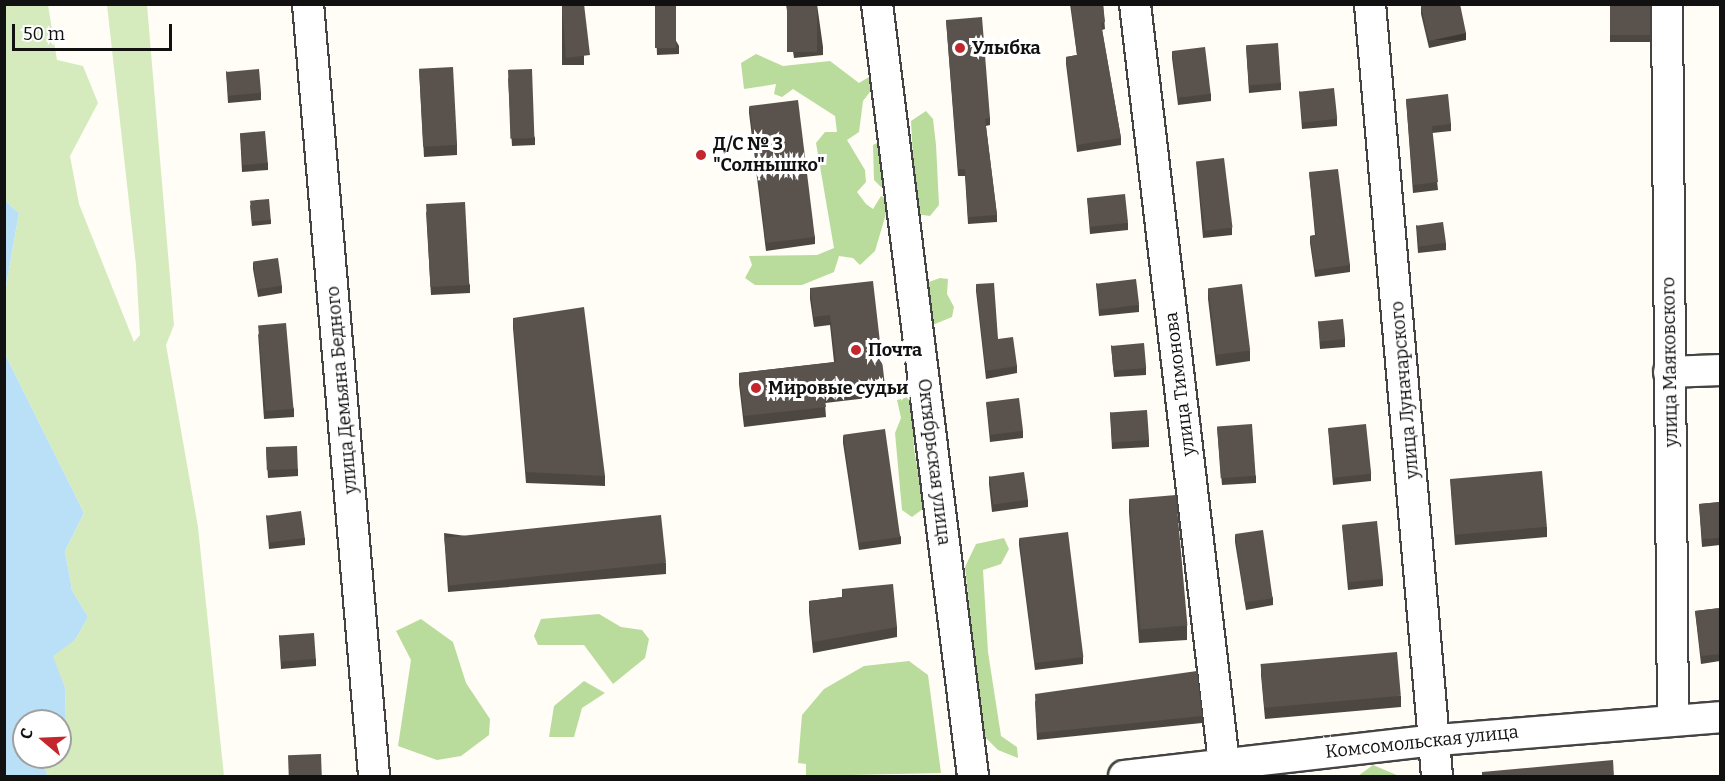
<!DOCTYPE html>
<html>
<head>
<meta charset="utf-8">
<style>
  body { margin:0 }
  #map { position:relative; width:1725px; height:781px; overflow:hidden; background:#fffdf5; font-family:Bitter,serif }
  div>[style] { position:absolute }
  .green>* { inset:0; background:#d5ebbd }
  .forest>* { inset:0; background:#b9dc9c }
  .water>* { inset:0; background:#b9e0f7 }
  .roads { filter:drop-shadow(2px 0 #444) drop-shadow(-2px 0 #444) drop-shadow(0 2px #444) drop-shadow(0 -2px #444) }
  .minor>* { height:30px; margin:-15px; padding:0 15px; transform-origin:15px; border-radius:15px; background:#fff }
  .wall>* { inset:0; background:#4d4742; transform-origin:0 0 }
  .shaded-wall>* { inset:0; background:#3f3936; transform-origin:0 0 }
  .building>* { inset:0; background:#5a524d; transform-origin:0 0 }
  .dots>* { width:16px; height:16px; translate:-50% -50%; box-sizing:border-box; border:3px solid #fff; border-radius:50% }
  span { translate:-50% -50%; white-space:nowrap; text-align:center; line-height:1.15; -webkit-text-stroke:6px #fff; paint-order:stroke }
  .poi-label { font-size:18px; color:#111; font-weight:700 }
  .left { translate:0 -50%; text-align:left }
  .street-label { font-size:18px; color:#111 }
  .frame { position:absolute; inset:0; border:6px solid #111; pointer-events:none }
  .north { position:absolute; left:12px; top:709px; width:60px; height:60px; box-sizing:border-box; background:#fff; border:2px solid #a0a0a0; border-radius:50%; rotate:289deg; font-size:16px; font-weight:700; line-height:24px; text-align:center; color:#111 }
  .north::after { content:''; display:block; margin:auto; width:21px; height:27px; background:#c4262e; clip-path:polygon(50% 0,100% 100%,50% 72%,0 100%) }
  .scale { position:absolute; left:12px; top:24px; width:160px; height:27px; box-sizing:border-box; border:3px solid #111; border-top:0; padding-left:8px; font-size:18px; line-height:21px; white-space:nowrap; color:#111; -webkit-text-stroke:4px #fff; paint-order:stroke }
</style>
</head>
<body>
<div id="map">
  <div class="green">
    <i style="clip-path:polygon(4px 5px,48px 5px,57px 60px,83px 66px,98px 103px,70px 156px,79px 204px,134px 342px,140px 335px,136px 265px,107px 5px,147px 5px,174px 325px,166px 345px,198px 527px,224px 776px,47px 776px,43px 757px,60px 757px,60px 730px,66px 724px,65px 687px,52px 655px,75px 640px,88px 617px,72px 590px,65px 551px,84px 513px,5px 354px,6px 286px,19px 213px,5px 201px)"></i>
  </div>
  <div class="forest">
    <i style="clip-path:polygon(756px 54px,783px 66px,830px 61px,859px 83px,874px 74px,876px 84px,863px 101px,859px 132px,847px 140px,865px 170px,866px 182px,857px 192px,866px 204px,873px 209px,881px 196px,890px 200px,875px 251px,860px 265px,853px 258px,839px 256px,834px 272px,802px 285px,755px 285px,745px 278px,752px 265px,749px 256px,817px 255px,834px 248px,816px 143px,825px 132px,837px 132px,835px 116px,793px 89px,782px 97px,774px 94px,776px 84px,744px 89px,741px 63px)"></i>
    <i style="clip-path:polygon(926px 111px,933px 119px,936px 145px,939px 205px,930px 216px,916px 214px,911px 121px)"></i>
    <i style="clip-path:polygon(885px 139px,890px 183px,881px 187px,874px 180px,873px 145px)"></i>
    <i style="clip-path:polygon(940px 278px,948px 279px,947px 294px,954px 307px,952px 317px,930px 326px,929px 282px)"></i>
    <i style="clip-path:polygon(908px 397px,917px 403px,919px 418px,913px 425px,914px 448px,924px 508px,912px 517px,902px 510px,895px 433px,901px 418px,897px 400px)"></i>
    <i style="clip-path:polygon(1004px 538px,1009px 549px,1001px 564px,983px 570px,988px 652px,1001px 736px,1017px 747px,1018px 758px,998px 750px,983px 735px,965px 567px,976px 544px)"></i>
    <i style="clip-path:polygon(599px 614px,621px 627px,642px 630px,649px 639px,645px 658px,613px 684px,584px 645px,538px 645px,534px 636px,541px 619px)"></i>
    <i style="clip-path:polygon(421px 619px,453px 642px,466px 683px,490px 719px,489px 735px,461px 756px,437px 760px,398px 746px,411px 660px,396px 631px)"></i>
    <i style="clip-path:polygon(909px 661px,928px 675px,941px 773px,806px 776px,806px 764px,798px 763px,802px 715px,824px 689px,864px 666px)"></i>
    <i style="clip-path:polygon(584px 681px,605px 693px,582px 708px,574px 737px,549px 737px,554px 706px)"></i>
    <i style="clip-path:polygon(1373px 765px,1399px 776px,1358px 776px)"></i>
  </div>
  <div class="water">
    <i style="clip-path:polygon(5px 201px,19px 213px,6px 286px,5px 354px,84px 513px,65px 551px,72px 590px,88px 617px,75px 640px,53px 656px,65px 687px,66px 724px,60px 730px,60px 721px,24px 721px,24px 757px,43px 757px,47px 776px,5px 776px)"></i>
  </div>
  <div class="roads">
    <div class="minor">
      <i style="left:308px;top:4px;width:775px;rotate:85.11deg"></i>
      <i style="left:877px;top:4px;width:778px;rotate:82.91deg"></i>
      <i style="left:1135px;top:4px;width:764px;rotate:83.31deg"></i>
      <i style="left:1370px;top:4px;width:775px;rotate:85.04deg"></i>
      <i style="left:1667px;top:4px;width:716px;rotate:89.52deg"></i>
      <i style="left:1669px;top:372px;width:51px;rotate:-2.2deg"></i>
      <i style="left:1124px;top:776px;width:315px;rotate:-6.6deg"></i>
      <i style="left:1437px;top:740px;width:284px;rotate:-4.6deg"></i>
    </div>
  </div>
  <div class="wall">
    <i style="left:562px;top:4px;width:22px;height:61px"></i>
    <i style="clip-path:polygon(655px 4px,679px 46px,679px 54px,657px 55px)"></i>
    <i style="clip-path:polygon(786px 4px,817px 4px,823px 47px,823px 55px,794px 58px)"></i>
    <i style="clip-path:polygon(1070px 4px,1103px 4px,1105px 29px,1102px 30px,1121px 138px,1121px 145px,1077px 152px,1066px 64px,1066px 57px,1077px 55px)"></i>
    <i style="left:1610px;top:4px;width:40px;height:38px"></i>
    <i style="clip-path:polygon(1421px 6px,1466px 40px,1429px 48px,1421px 14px)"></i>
    <i style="clip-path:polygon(946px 20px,990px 118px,990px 125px,986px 126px,997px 215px,997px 222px,968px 224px,965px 176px,958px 176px)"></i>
    <i style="clip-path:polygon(1246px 46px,1281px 83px,1281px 90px,1249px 93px)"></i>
    <i style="clip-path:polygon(1172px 51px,1211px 94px,1211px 101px,1178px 105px,1172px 58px)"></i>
    <i style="clip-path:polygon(419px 69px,457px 145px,457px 155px,424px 157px)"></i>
    <i style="clip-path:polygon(226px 71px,261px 93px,261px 100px,228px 103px)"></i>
    <i style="clip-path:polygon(508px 77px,535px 138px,535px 145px,512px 146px)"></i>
    <i style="clip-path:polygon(1299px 91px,1337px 119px,1337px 126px,1302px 129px)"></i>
    <i style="clip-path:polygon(1406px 99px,1451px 124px,1451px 131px,1432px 133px,1438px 190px,1413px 193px)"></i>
    <i style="clip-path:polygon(749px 106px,815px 237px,815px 244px,766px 251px,749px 113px)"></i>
    <i style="clip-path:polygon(240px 133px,268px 163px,268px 170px,242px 172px)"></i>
    <i style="clip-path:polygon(1196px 161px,1232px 228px,1232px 235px,1203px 238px)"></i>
    <i style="clip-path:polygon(1309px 172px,1350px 265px,1350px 272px,1315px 277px,1310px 243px,1310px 236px,1315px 235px)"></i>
    <i style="clip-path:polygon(1087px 198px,1128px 223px,1128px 230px,1090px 234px)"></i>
    <i style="clip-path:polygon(250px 205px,271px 220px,271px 224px,252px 226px)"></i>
    <i style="clip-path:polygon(426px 211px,470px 285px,470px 293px,431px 295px)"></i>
    <i style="clip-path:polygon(1416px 225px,1446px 243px,1446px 250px,1418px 253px)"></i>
    <i style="clip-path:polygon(253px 262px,282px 286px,282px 293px,258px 297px,253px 269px)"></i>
    <i style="clip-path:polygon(1096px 283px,1139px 305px,1139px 312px,1099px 316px)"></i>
    <i style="clip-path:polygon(976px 284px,998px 339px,1017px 366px,1017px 373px,986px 379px,976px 291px)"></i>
    <i style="clip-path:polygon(810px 288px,885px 386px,885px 396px,825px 403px,826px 417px,744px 427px,739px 384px,739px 373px,834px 362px,830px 325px,814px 327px,810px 299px)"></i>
    <i style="clip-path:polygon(1208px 288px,1250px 351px,1250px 361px,1216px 366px,1208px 299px)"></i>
    <i style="clip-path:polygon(513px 318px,605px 476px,605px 486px,526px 483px,513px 328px)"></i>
    <i style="clip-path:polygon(1318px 321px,1345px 339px,1345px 347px,1320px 349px)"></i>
    <i style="clip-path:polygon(258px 333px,294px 409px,294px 417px,264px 419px)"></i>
    <i style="clip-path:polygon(1111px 345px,1146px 368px,1146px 375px,1114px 377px)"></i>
    <i style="clip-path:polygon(986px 402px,1023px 431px,1023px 438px,990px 442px)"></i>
    <i style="clip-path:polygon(1110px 412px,1149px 440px,1149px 447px,1112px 449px)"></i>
    <i style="clip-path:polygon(1217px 427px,1256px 476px,1256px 483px,1222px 485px)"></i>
    <i style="clip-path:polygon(1328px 428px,1371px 474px,1371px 481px,1333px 485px)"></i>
    <i style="clip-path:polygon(843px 435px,901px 537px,901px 544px,859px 550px,843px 443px)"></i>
    <i style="clip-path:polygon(266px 448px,298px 469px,298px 476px,268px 478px)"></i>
    <i style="clip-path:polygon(989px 476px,1028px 500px,1028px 507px,992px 512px,989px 484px)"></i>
    <i style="clip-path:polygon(1450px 479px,1547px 527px,1547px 537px,1455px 545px)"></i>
    <i style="clip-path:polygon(1129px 499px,1187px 626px,1187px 640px,1139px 643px,1129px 512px)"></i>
    <i style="clip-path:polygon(1720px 502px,1720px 545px,1702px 547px,1699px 504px)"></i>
    <i style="clip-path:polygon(266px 515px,305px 538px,305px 545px,269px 549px)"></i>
    <i style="clip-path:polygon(1342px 525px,1383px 579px,1383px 586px,1348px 590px)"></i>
    <i style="clip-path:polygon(444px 533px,666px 563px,666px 574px,448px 592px)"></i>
    <i style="clip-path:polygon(1235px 534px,1273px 598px,1273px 605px,1246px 610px,1235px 542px)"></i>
    <i style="clip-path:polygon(1019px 538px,1083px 657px,1083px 664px,1035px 670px,1019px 545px)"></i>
    <i style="clip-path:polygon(842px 589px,897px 627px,897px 637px,813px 653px,809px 612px,809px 601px,842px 597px)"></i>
    <i style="clip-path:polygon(1720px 608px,1720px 661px,1701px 664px,1695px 611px)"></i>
    <i style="clip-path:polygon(279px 635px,316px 659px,316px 666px,281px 669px)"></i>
    <i style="clip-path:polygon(1261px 664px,1401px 696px,1401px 707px,1265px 719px,1261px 675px)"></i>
    <i style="clip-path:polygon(1035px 701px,1202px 716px,1202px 723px,1037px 740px)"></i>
  </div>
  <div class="shaded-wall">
    <i style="left:1466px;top:33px;width:7px;height:38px;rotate:90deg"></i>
  </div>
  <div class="building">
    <i style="clip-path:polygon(562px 4px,584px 4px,590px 55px,566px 58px)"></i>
    <i style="left:655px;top:4px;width:21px;height:44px"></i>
    <i style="left:787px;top:4px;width:30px;height:48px"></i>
    <i style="clip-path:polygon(1071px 4px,1103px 4px,1105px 22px,1101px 23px,1121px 138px,1077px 145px,1066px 57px,1077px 55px)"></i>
    <i style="clip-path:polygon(1431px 4px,1460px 4px,1466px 33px,1429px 41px,1421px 6px)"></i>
    <i style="left:1610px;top:4px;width:40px;height:31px"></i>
    <i style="clip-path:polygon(982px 17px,990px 118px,985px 119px,997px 215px,968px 217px,965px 169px,958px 169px,946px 20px)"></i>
    <i style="left:1278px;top:43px;width:40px;height:32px;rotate:86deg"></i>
    <i style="left:1205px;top:47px;width:47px;height:33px;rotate:83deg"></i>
    <i style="left:453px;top:67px;width:78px;height:34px;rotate:87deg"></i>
    <i style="left:259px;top:69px;width:24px;height:33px;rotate:85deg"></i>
    <i style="left:532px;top:69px;width:69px;height:24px;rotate:88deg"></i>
    <i style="left:1334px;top:88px;width:31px;height:35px;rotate:84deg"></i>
    <i style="clip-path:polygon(1448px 94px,1451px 124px,1432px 126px,1438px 182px,1413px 185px,1406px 99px)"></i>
    <i style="left:798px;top:100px;width:138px;height:49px;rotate:83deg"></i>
    <i style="left:265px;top:131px;width:32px;height:25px;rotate:85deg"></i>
    <i style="left:1224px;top:158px;width:70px;height:28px;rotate:83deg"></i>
    <i style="clip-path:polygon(1338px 169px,1350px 265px,1315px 270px,1310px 236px,1316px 235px,1309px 172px)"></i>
    <i style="left:1125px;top:194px;width:29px;height:38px;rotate:84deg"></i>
    <i style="left:269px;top:199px;width:21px;height:19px;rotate:85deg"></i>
    <i style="left:465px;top:202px;width:83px;height:39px;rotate:87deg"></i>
    <i style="left:1443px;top:222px;width:21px;height:27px;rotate:82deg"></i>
    <i style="left:278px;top:258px;width:28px;height:25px;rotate:82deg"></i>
    <i style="left:1136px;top:279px;width:26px;height:40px;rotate:83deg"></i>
    <i style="clip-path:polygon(873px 281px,885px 386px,824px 393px,826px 407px,744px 416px,739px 373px,836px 362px,830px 315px,814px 317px,810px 288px)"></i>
    <i style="clip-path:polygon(994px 283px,998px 339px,1013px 337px,1017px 366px,986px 371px,976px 284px)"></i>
    <i style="left:1242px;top:284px;width:67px;height:34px;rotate:83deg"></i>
    <i style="clip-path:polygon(584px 307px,605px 476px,526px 472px,513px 318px)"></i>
    <i style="left:1343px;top:319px;width:20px;height:25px;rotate:84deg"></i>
    <i style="left:286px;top:323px;width:86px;height:28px;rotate:85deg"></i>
    <i style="left:1144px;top:343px;width:25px;height:33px;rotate:85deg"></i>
    <i style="left:1019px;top:398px;width:33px;height:33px;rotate:83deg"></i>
    <i style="left:1147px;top:410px;width:30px;height:37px;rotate:86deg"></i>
    <i style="left:1252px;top:424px;width:52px;height:35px;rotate:86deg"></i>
    <i style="left:1366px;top:424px;width:50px;height:38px;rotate:84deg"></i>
    <i style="left:885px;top:429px;width:109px;height:42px;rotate:82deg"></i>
    <i style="left:297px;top:446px;width:23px;height:31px;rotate:88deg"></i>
    <i style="left:1542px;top:471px;width:56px;height:92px;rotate:85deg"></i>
    <i style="left:1024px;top:472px;width:28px;height:35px;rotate:82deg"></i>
    <i style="left:1176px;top:495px;width:131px;height:47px;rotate:85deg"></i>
    <i style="clip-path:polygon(1720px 502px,1720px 538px,1702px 539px,1699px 504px)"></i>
    <i style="left:301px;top:511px;width:27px;height:35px;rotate:82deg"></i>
    <i style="left:661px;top:515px;width:48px;height:218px;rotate:84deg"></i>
    <i style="left:1377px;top:521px;width:58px;height:35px;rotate:84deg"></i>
    <i style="left:1263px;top:530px;width:69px;height:28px;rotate:82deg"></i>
    <i style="left:1068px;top:532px;width:126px;height:49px;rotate:83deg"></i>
    <i style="clip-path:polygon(893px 584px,897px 627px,813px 642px,809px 601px,843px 597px,842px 589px)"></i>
    <i style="clip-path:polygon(1720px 608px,1720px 654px,1701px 656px,1695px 611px)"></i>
    <i style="left:314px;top:633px;width:26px;height:35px;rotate:86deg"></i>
    <i style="left:1397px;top:652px;width:44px;height:137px;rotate:85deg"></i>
    <i style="clip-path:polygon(1197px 671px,1202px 716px,1037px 733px,1035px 694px)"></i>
    <i style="left:321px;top:754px;width:23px;height:33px;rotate:88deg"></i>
    <i style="clip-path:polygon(1613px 760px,1614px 777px,1482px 777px,1482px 772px)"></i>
  </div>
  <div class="dots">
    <i style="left:960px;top:48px;background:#c4262e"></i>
    <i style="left:701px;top:155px;background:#c4262e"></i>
    <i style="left:856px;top:350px;background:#c4262e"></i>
    <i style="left:756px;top:388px;background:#c4262e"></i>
  </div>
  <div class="poi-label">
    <span class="left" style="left:972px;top:48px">Улыбка</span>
    <span class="left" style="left:713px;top:155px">Д/С № 3<br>"Солнышко"</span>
    <span class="left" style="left:868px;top:350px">Почта</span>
    <span class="left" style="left:768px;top:388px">Мировые судьи</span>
  </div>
  <div class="street-label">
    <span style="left:1670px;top:362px;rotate:-91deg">улица Маяковского</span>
    <span style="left:1180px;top:384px;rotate:-97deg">улица Тимонова</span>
    <span style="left:342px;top:390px;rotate:-95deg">улица Демьяна Бедного</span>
    <span style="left:1405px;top:390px;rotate:-95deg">улица Луначарского</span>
    <span style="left:934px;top:462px;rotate:83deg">Октябрьская улица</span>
    <span style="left:1422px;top:742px;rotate:-6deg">Комсомольская улица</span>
  </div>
  <div class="frame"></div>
  <div class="north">С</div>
  <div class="scale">50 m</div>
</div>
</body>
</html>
